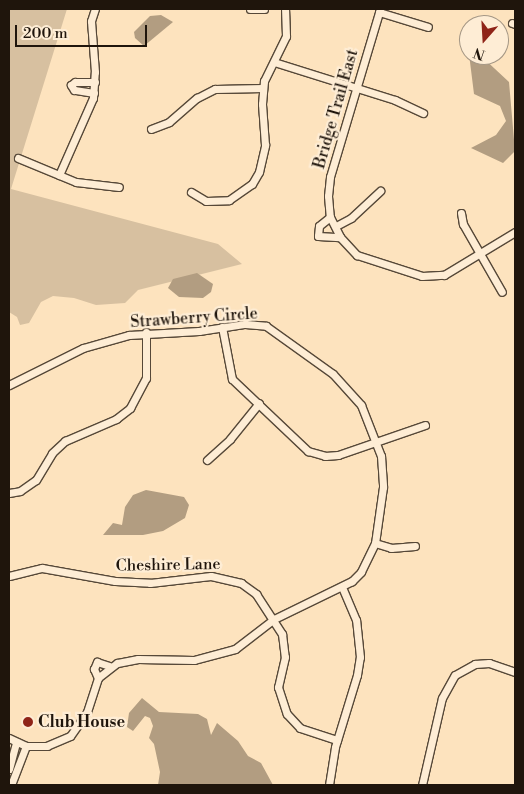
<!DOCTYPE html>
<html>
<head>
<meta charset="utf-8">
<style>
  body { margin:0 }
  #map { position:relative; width:524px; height:794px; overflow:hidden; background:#fde3be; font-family:"Libre Bodoni",serif }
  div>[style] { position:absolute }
  .green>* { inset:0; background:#d7c0a0 }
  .water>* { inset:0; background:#b29d81 }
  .roads { filter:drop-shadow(1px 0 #564838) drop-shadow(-1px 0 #564838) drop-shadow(0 1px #564838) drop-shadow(0 -1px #564838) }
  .minor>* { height:7px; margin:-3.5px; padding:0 3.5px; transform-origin:3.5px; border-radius:3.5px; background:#feedd5 }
  .dots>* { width:14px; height:14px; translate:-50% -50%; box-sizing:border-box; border:2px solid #feedd5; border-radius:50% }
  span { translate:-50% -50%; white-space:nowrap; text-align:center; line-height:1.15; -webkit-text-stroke:4.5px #feedd5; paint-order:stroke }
  .street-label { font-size:16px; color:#1f150c }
  .poi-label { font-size:16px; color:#1f150c; font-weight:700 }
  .left { translate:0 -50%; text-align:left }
  .frame { position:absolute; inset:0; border:10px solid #1f150c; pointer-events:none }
  .north { position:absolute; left:459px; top:15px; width:50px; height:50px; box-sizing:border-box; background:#feedd5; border:1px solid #a59785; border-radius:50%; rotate:199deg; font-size:14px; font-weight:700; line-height:20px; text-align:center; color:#1f150c }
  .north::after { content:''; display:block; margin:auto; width:18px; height:22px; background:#8f2418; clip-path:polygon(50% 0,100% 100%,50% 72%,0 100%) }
  .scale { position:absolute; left:15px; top:25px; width:132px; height:22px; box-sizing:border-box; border:2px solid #1f150c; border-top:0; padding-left:6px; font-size:15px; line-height:18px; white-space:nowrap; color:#1f150c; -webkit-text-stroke:4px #feedd5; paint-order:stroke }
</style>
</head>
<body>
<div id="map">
  <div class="green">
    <i style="clip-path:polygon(9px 9px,67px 9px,11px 189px,218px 244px,242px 264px,138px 290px,125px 303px,96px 305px,74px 298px,53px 296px,41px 302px,29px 323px,20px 325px,17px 317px,9px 312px)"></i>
  </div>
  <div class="water">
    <i style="clip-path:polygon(161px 15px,173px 22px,144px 46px,135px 38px,134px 32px,150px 16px)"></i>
    <i style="clip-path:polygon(469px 54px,480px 55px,509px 82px,515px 151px,503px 163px,471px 148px,496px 135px,506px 121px,500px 106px,474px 94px)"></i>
    <i style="clip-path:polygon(197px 273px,213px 284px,211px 292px,203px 298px,179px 297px,168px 288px,173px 279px)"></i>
    <i style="clip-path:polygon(146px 490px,184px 497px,189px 505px,185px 518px,163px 531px,143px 535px,103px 535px,113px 523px,122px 525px,125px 507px,133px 495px)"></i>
    <i style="clip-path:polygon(142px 698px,159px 712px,198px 714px,207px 719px,211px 735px,217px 723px,238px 741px,248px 756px,261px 763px,273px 785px,158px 785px,160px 772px,154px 744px,149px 738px,153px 726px,150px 718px,145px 716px,133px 731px,127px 727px,129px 713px)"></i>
  </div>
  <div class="roads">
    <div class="minor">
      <i style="left:250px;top:9px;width:14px"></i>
      <i style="left:380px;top:9px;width:175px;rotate:106.6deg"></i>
      <i style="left:330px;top:177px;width:19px;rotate:96deg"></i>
      <i style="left:328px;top:196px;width:21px;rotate:85deg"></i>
      <i style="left:330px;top:217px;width:22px;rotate:63deg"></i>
      <i style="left:340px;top:237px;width:25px;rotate:47deg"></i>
      <i style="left:357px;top:255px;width:68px;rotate:17.9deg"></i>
      <i style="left:422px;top:276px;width:22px;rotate:-3deg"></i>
      <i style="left:444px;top:275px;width:83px;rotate:-31.2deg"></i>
      <i style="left:379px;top:12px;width:51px;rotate:17deg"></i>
      <i style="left:512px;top:23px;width:3px;rotate:18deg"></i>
      <i style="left:274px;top:62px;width:127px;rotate:17.4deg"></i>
      <i style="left:395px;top:100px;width:31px;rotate:25deg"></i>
      <i style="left:94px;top:93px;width:20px;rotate:-171deg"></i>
      <i style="left:74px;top:90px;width:6px;rotate:-121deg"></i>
      <i style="left:71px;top:85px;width:5px;rotate:-37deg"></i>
      <i style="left:75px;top:82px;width:20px"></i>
      <i style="left:151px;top:129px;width:19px;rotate:-21deg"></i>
      <i style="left:169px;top:122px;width:37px;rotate:-41deg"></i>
      <i style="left:197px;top:98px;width:20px;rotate:-27deg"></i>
      <i style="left:215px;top:89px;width:48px;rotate:-1.2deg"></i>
      <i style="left:18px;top:158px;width:63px;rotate:22.5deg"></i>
      <i style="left:76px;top:182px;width:43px;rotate:6.6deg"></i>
      <i style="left:59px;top:175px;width:84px;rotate:-66.2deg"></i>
      <i style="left:93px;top:98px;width:26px;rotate:-86deg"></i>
      <i style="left:95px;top:72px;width:51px;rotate:-94.5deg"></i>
      <i style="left:91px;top:21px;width:13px;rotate:-72deg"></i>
      <i style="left:191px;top:192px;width:17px;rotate:31deg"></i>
      <i style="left:206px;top:201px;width:23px;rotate:-2deg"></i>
      <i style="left:229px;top:200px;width:28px;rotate:-35deg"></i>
      <i style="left:252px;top:184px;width:14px;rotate:-60deg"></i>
      <i style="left:259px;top:172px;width:28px;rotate:-77deg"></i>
      <i style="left:265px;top:145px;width:41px;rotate:-94.2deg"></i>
      <i style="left:262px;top:104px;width:23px;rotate:-85deg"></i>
      <i style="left:264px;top:81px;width:50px;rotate:-63.9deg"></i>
      <i style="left:286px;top:36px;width:27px;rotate:-92deg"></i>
      <i style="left:461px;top:213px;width:11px;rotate:80deg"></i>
      <i style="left:463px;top:224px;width:78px;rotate:60.2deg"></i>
      <i style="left:330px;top:217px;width:14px;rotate:141deg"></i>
      <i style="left:319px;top:226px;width:10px;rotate:96deg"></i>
      <i style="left:318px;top:236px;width:22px;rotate:3deg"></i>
      <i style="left:336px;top:226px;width:17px;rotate:-28deg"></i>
      <i style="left:351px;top:218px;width:40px;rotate:-43deg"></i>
      <i style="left:222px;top:327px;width:53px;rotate:79.1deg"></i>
      <i style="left:232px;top:379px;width:105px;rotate:43.5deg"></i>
      <i style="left:308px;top:451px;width:18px;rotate:16deg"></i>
      <i style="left:325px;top:456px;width:13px;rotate:-4deg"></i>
      <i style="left:338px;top:455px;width:92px;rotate:-19deg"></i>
      <i style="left:9px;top:385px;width:83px;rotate:-26.6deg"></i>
      <i style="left:83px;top:348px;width:48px;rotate:-15.8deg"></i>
      <i style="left:129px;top:335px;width:70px;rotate:-3.3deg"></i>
      <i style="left:199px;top:331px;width:47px;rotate:-8.7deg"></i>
      <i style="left:245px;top:324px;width:21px;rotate:5deg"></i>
      <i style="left:266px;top:326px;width:82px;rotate:35.6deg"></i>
      <i style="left:333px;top:374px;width:42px;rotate:47.9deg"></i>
      <i style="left:361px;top:405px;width:55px;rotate:68.6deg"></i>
      <i style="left:381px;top:456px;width:31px;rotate:86deg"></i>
      <i style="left:383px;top:487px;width:57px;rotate:98.1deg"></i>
      <i style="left:375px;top:543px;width:32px;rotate:116deg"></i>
      <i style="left:361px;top:572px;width:13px;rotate:135deg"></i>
      <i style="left:352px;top:581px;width:87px;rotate:154deg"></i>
      <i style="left:274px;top:619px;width:49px;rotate:142.4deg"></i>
      <i style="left:235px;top:649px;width:42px;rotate:165deg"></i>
      <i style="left:194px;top:660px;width:56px;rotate:-179deg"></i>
      <i style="left:138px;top:659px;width:21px;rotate:169deg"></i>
      <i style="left:117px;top:663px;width:24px;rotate:142deg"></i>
      <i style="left:98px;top:678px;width:36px;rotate:108deg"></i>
      <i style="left:87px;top:712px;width:29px;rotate:125deg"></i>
      <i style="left:70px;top:736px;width:25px;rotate:157deg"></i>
      <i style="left:47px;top:746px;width:21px;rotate:180deg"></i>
      <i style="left:26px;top:746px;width:19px;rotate:-155deg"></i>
      <i style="left:207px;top:460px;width:31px;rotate:-42deg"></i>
      <i style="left:230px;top:439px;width:46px;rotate:-51.1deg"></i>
      <i style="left:9px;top:493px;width:11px;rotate:-10deg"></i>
      <i style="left:20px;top:491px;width:19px;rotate:-35deg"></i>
      <i style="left:36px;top:480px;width:31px;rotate:-59deg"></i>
      <i style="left:52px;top:453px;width:18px;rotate:-43deg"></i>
      <i style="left:65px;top:441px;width:56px;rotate:-23.3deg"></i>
      <i style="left:116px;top:419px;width:18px;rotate:-38deg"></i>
      <i style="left:130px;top:408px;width:34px;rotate:-62deg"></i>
      <i style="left:146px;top:378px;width:46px;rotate:-90deg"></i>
      <i style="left:375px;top:543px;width:17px;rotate:17deg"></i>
      <i style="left:391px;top:548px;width:24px;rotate:-5deg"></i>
      <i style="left:9px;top:576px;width:34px;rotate:-14deg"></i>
      <i style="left:42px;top:568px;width:74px;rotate:10.1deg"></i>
      <i style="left:115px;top:581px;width:35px;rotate:3deg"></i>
      <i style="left:150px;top:583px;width:61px;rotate:-6.5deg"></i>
      <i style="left:211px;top:576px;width:31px;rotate:13deg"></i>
      <i style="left:241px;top:583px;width:19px;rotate:36deg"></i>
      <i style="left:256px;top:594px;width:48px;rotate:57deg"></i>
      <i style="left:282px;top:634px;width:23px;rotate:83deg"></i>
      <i style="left:285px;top:657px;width:31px;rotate:103deg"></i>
      <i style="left:278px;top:687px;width:28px;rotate:72deg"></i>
      <i style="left:287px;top:714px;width:19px;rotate:47deg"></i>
      <i style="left:300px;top:728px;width:39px;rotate:18deg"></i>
      <i style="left:98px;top:678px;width:10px;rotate:-114deg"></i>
      <i style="left:94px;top:669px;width:8px;rotate:-67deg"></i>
      <i style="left:97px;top:662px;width:13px;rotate:18deg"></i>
      <i style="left:9px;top:769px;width:28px;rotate:-75deg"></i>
      <i style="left:11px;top:785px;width:42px;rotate:-69deg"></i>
      <i style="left:329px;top:785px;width:38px;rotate:-81deg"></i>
      <i style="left:335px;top:747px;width:75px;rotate:-73deg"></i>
      <i style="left:357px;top:675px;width:18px;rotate:-81deg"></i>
      <i style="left:360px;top:657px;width:37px;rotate:-96deg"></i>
      <i style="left:356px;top:620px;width:36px;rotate:-113deg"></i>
      <i style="left:422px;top:785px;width:89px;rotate:-77.1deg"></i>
      <i style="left:442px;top:698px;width:26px;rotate:-61deg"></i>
      <i style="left:455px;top:675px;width:23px;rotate:-29deg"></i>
      <i style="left:475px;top:664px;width:14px;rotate:-4deg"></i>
      <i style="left:489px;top:663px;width:28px;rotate:19deg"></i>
    </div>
  </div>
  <div class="dots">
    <i style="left:28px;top:722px;background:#8f2418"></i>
  </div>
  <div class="street-label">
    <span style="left:336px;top:109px;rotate:-74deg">Bridge Trail East</span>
    <span style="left:194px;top:318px;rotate:-4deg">Strawberry Circle</span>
    <span style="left:168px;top:565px;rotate:-1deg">Cheshire Lane</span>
  </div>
  <div class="poi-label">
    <span class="left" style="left:38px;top:722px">Club House</span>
  </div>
  <div class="frame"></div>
  <div class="north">N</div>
  <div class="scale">200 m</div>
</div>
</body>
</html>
